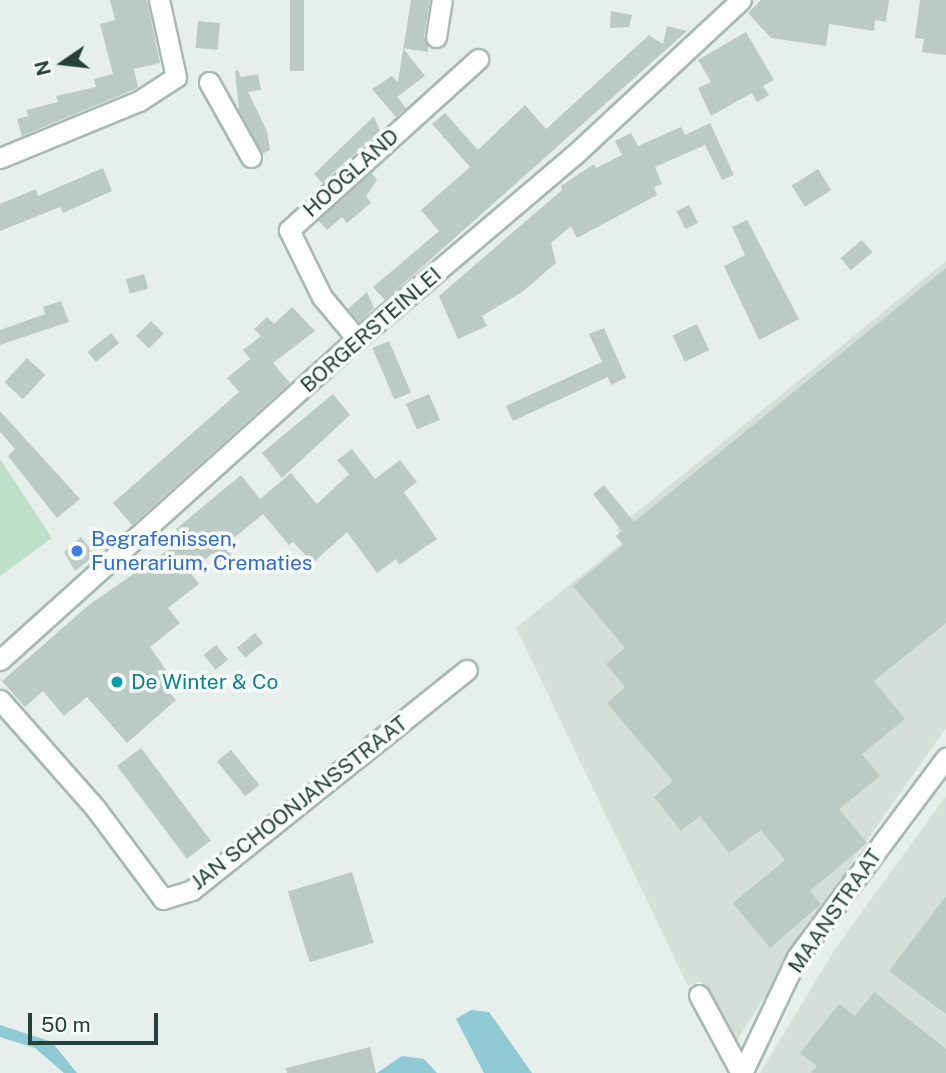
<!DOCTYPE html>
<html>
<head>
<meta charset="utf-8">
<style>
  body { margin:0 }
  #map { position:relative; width:946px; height:1073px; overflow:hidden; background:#e6efeb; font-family:"Public Sans",sans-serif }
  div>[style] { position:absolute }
  .built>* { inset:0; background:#d4dfda }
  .green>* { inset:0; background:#bfe0c8 }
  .water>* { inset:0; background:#8ec9d4 }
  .building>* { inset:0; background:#bbcac4; transform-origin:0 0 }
  .roads { filter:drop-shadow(2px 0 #a8b8b2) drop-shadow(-2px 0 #a8b8b2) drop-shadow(0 2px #a8b8b2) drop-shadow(0 -2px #a8b8b2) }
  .minor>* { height:19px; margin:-9.5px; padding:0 9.5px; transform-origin:9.5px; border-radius:9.5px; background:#fff }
  .dots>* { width:19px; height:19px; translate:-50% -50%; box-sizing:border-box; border:4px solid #f7fbf9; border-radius:50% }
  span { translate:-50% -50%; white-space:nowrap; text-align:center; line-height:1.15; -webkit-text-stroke:7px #f7fbf9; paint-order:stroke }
  .street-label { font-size:21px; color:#24423a }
  .shop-label { font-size:21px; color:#366cbe }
  .left { translate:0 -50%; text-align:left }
  .culture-label { font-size:21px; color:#0d838f }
  .north { position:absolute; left:28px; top:28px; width:70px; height:70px; -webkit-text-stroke:5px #f7fbf9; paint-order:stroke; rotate:256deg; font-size:19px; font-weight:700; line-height:28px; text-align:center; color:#24423a }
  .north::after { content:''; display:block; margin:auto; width:24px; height:32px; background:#24423a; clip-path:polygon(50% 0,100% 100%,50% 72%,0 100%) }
  .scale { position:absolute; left:28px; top:1013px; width:130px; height:32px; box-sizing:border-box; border:4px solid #24423a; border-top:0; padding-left:9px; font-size:21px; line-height:24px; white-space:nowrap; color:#24423a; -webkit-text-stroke:5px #f7fbf9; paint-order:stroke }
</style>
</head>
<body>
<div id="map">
  <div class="built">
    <i style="clip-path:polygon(946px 261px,946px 728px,860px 850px,733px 1046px,701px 981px,688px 986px,516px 628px,624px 541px,616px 529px)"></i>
    <i style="clip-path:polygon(946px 796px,946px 1073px,760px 1073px,835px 949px)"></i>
  </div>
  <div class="green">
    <i style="clip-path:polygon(0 459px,52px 538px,0 576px)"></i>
  </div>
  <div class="water">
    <i style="clip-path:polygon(471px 1010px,489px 1012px,532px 1073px,484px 1073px,456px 1019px)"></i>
    <i style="clip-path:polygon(0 1025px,52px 1042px,77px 1073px,64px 1073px,35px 1048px,0 1037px)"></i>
    <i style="clip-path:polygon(402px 1056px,424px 1059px,437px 1073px,377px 1073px)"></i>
  </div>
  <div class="building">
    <i style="clip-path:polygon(110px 0,147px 0,160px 63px,134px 69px,138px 87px,133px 90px,22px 136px,17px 119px,28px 116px,27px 110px,58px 102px,56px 96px,96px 87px,94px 79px,113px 74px,100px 24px,115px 20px)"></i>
    <i style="left:290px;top:0;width:14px;height:71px"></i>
    <i style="clip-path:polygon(411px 0,430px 0,424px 36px,428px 47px,428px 52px,403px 48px,425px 76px,397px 97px,406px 108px,396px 117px,372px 89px,392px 76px,398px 82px)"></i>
    <i style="clip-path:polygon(761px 0,889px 0,886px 22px,875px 20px,874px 31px,829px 24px,826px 46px,771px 38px,748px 13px)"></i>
    <i style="clip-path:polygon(920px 0,946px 0,946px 55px,922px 52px,924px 39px,915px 38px)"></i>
    <i style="clip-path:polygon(611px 11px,632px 15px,629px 27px,610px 28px)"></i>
    <i style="left:198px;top:21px;width:22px;height:27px;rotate:5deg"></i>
    <i style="clip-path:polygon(667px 26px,687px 31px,385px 300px,373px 287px,439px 231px,421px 210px,470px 167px,432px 124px,445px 113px,478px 150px,525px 105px,546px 129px,649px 35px,663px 44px)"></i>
    <i style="clip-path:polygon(746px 32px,774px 80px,763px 86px,769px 95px,757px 102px,752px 93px,711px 116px,698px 88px,711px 82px,698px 60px)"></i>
    <i style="clip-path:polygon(238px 70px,241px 77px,258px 74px,261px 90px,248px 92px,267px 131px,270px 150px,262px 154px,239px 110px,235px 71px)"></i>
    <i style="clip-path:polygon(374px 116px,380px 131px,322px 183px,314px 174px)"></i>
    <i style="clip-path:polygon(710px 123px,734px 175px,722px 180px,705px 145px,655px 167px,662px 184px,654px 187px,657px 195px,577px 238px,571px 226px,551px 243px,556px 263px,522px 292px,482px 316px,487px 326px,458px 339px,439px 296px,562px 190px,561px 186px,594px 164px,596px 168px,622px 155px,615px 141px,631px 133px,638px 146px,681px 127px,685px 135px)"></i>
    <i style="clip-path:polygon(103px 168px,112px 191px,63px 213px,60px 207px,0 231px,0 204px,36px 189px,38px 196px)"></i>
    <i style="left:818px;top:169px;width:25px;height:31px;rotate:58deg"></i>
    <i style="clip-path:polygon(371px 172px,377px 180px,366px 196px,371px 203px,347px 223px,342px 217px,327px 230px,318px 220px)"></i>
    <i style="left:689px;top:205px;width:20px;height:14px;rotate:63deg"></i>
    <i style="clip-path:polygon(747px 220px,799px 319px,759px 340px,724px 266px,745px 255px,732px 227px)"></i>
    <i style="left:862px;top:240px;width:16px;height:28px;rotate:50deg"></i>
    <i style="clip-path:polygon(946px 268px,946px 623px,874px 681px,905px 719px,862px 754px,880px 776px,839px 809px,867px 843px,810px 891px,821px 904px,770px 948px,733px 903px,785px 860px,761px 830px,729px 853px,700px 816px,681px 831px,654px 797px,673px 781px,607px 703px,625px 687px,606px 664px,625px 648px,573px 586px,623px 545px,616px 536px,622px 531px,593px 494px,604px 485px,634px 522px)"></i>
    <i style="left:144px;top:274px;width:15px;height:19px;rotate:74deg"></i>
    <i style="clip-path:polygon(367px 292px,374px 308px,359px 322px,348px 309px)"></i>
    <i style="clip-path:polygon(61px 301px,69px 322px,0 345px,0 330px,45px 314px,43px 307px)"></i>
    <i style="clip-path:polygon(292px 307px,315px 331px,273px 363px,290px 383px,132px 525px,113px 503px,239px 392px,227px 378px,250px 359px,243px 350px,261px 336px,254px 329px,267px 317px,274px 324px)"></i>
    <i style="left:151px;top:321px;width:18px;height:21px;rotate:45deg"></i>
    <i style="left:697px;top:324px;width:29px;height:27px;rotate:65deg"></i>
    <i style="clip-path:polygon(604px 328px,626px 378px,611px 385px,608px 377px,513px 421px,506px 406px,602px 362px,589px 334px)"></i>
    <i style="left:111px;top:333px;width:13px;height:30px;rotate:51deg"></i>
    <i style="left:389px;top:341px;width:56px;height:18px;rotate:67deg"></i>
    <i style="left:27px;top:358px;width:25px;height:33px;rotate:43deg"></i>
    <i style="clip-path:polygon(333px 394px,350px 415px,282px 478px,262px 453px)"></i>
    <i style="left:429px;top:394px;width:28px;height:25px;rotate:67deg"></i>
    <i style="clip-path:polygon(0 411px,80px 499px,57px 518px,8px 456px,15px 449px,0 432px)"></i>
    <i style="clip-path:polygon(352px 449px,375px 479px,400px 460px,417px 482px,404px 492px,437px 539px,399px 565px,396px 559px,377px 573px,347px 532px,313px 563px,293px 542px,289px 545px,263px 514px,224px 546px,234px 558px,223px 566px,213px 553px,190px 572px,199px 584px,168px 608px,180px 623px,150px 647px,176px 684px,167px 690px,176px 700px,127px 743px,87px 697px,64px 716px,43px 691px,25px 707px,2px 681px,90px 604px,184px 539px,176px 529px,241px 475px,260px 499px,291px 473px,317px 504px,349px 474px,337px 460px)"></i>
    <i style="clip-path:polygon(81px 537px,95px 555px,75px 571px,64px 552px)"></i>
    <i style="left:255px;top:633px;width:13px;height:23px;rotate:51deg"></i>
    <i style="left:216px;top:645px;width:19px;height:16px;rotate:51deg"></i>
    <i style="left:141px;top:748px;width:116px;height:30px;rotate:53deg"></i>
    <i style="left:231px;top:750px;width:45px;height:18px;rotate:51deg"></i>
    <i style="left:352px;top:872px;width:74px;height:67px;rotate:73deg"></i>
    <i style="clip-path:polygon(946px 896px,946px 1014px,889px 971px)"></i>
    <i style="clip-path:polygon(874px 992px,946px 1049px,946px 1073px,811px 1073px,817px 1066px,800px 1053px,839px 1004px,855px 1016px)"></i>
    <i style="clip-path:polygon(370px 1047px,376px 1073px,287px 1073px,286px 1068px)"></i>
  </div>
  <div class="roads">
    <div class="minor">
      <i style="left:436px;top:37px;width:37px;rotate:-81deg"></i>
      <i style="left:209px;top:82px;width:86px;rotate:60.8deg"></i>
      <i style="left:0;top:158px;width:150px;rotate:-22.3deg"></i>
      <i style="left:139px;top:101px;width:44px;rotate:-33deg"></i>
      <i style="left:176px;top:77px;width:79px;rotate:-102.4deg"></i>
      <i style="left:357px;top:339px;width:55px;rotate:-129.8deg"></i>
      <i style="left:322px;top:297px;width:75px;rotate:-116.2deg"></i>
      <i style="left:289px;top:230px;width:255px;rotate:-42.1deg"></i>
      <i style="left:0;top:660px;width:480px;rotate:-42deg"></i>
      <i style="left:357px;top:339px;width:283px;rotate:-40.3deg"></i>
      <i style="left:573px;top:156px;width:229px;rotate:-42.9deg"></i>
      <i style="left:0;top:700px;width:145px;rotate:48.6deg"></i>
      <i style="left:96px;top:809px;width:112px;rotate:53.3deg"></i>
      <i style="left:163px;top:899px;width:30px;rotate:-17deg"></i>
      <i style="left:192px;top:890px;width:352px;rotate:-38.7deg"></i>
      <i style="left:699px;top:995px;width:89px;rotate:61.7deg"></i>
      <i style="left:742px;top:1073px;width:128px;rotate:-64.6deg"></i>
      <i style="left:797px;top:957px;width:249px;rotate:-53.2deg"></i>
    </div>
  </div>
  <div class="dots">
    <i style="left:77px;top:551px;background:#3f7fe0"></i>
    <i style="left:117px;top:682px;background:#0f9aa8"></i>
  </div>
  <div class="street-label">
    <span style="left:351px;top:173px;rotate:-42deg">HOOGLAND</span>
    <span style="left:371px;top:330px;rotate:-41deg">BORGERSTEINLEI</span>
    <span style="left:299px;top:803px;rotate:-38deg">JAN SCHOONJANSSTRAAT</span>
    <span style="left:835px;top:911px;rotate:-55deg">MAANSTRAAT</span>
  </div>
  <div class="shop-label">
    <span class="left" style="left:91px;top:551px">Begrafenissen,<br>Funerarium, Crematies</span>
  </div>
  <div class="culture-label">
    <span class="left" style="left:131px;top:682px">De Winter &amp; Co</span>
  </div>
  <div class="north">N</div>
  <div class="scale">50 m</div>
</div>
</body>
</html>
